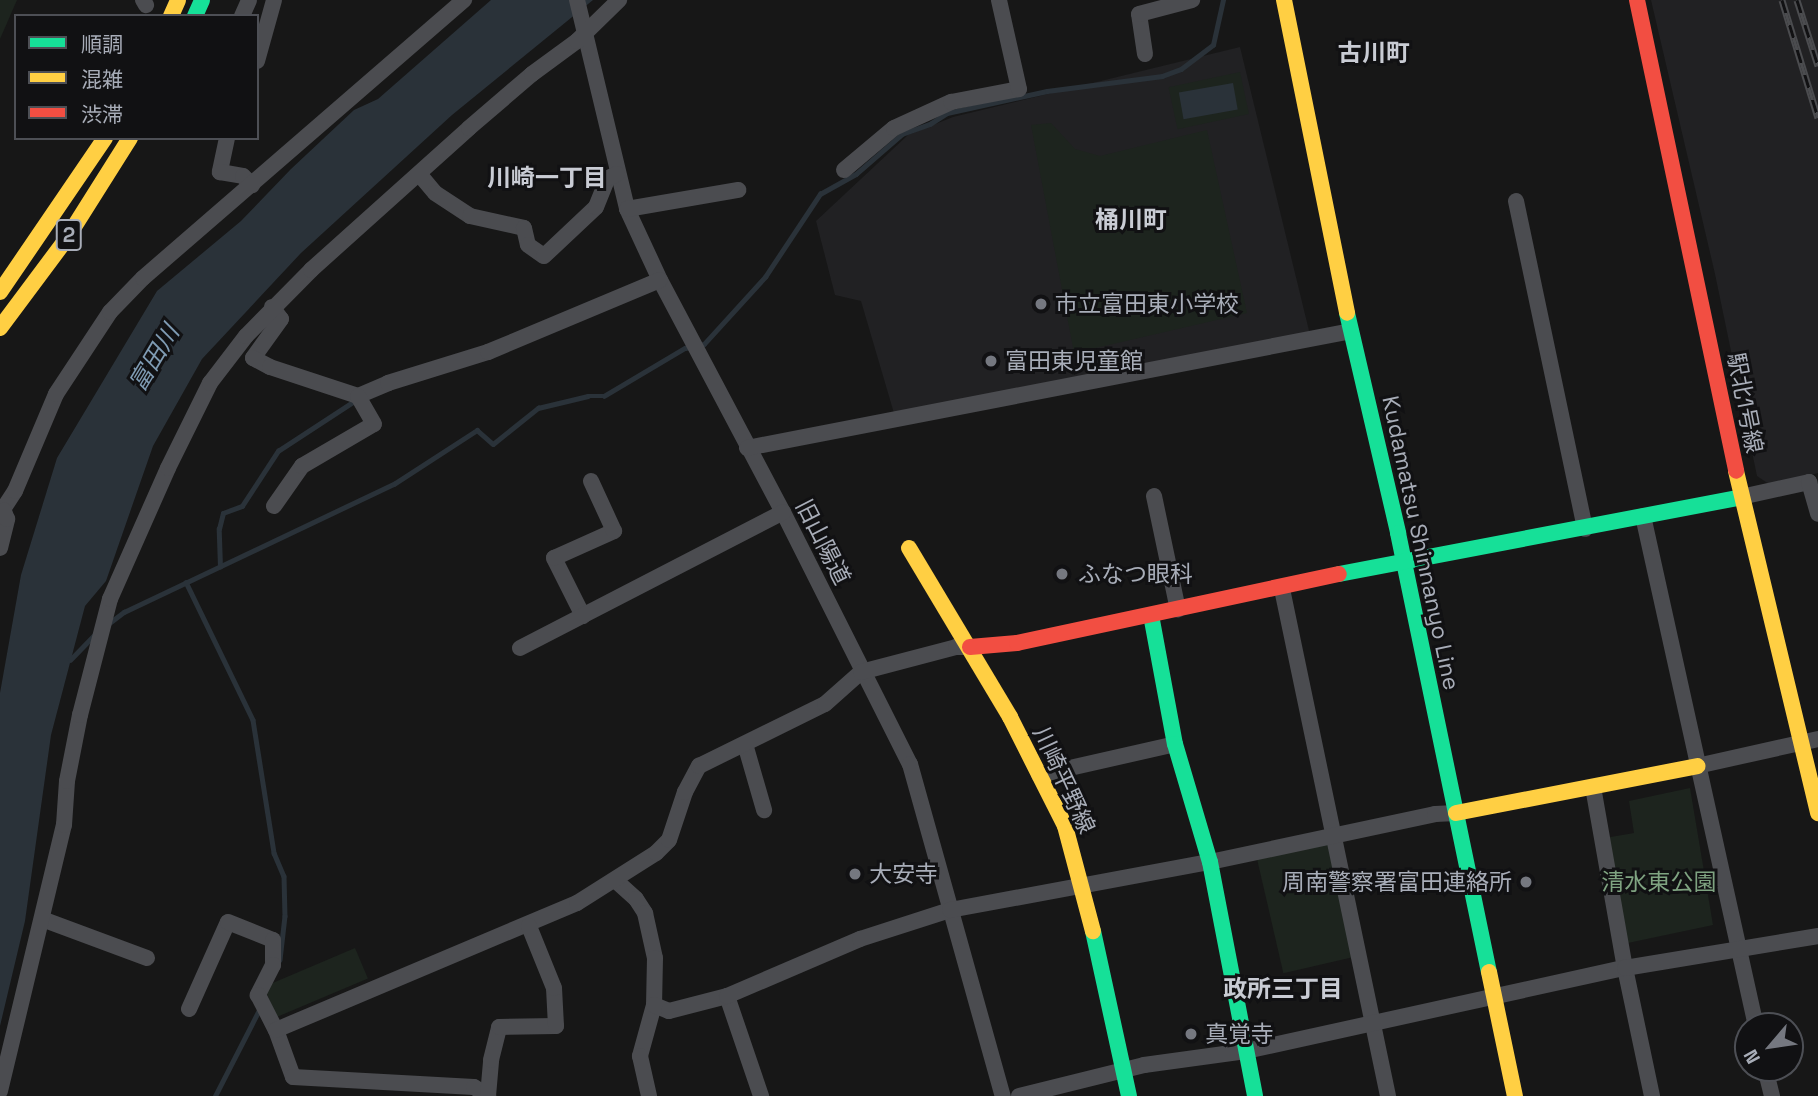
<!DOCTYPE html>
<html>
<head>
<meta charset="utf-8">
<style>
  body { margin:0 }
  #map { position:relative; width:1818px; height:1096px; overflow:hidden; background:#171717; font-family:"Space Grotesk","Noto Sans JP",sans-serif }
  div>[style] { position:absolute }
  .built>* { inset:0; background:#212123 }
  .green>* { inset:0; background:#1d241e; transform-origin:0 0 }
  .water>* { inset:0; background:#2a3239; transform-origin:0 0 }
  .stream>* { height:4.5px; margin:-2.25px; padding:0 2.25px; transform-origin:2.25px; border-radius:2.25px; background:#2a3239 }
  .street>* { height:16px; margin:-8px; padding:0 8px; transform-origin:8px; border-radius:8px; background:#4b4c50 }
  .fast>* { height:16px; margin:-8px; padding:0 8px; transform-origin:8px; border-radius:8px; background:#16e098 }
  .slow>* { height:16px; margin:-8px; padding:0 8px; transform-origin:8px; border-radius:8px; background:#ffcf43 }
  .jam>* { height:16px; margin:-8px; padding:0 8px; transform-origin:8px; border-radius:8px; background:#f24e42 }
  .rail>* { height:7px; margin-top:-3.5px; transform-origin:0; background:repeating-linear-gradient(90deg,#111113 0 13px,#4b4c4f 0 26px); box-sizing:border-box; border-block:2px solid #4b4c4f }
  .dots>* { width:19px; height:19px; translate:-50% -50%; box-sizing:border-box; border:4px solid #111113; border-radius:50% }
  span { translate:-50% -50%; white-space:nowrap; text-align:center; line-height:1.15; -webkit-text-stroke:6px #111113; paint-order:stroke }
  .shield-label span { padding:2px 5px; background:#111113; border:2px solid; border-radius:5px; -webkit-text-stroke-width:0 }
  .shield-label { font-size:21px; color:#a8adb8; font-weight:700 }
  .poi-label { font-size:23px; color:#a8adb8 }
  .left { translate:0 -50%; text-align:left }
  .right { translate:-100% -50%; text-align:right }
  .street-label { font-size:23px; color:#a8adb8 }
  .park-label { font-size:23px; color:#7fa381 }
  .neighbourhood-label { font-size:24px; color:#c9ccd4; font-weight:700 }
  .water-label { font-size:24px; color:#7f9bb3; font-style:italic }
  .legend { position:absolute; left:14px; top:14px; width:245px; height:126px; box-sizing:border-box; background:#111113; border:2px solid #4d4f55; margin:0; padding:9px 12px; list-style:none; font-size:21px; color:#a8adb8 }
  .legend li { display:flex; align-items:center; gap:14px; height:35px }
  .legend b { width:35px; border:2px solid #4d4f55 }
  .north { position:absolute; left:1734px; top:1012px; width:70px; height:70px; box-sizing:border-box; background:#111113; border:2px solid #4d4f55; border-radius:50%; rotate:241deg; font-size:19px; font-weight:700; line-height:28px; text-align:center; color:#a8adb8 }
  .north::after { content:''; display:block; margin:auto; width:24px; height:32px; background:#757880; clip-path:polygon(50% 0,100% 100%,50% 72%,0 100%) }
</style>
</head>
<body>
<div id="map">
  <div class="built">
    <i style="clip-path:polygon(1651px 0,1818px 0,1818px 473px,1772px 486px,1757px 476px,1715px 274px)"></i>
    <i style="clip-path:polygon(1240px 47px,1312px 343px,896px 420px,861px 301px,835px 295px,816px 221px,908px 135px,953px 117px)"></i>
  </div>
  <div class="green">
    <i style="clip-path:polygon(0 0,17px 0,0 39px)"></i>
    <i style="left:1240px;top:72px;width:43px;height:73px;rotate:78deg"></i>
    <i style="clip-path:polygon(1051px 123px,1075px 149px,1100px 156px,1207px 130px,1247px 313px,1074px 353px,1031px 125px)"></i>
    <i style="clip-path:polygon(1690px 788px,1713px 925px,1623px 944px,1605px 838px,1634px 833px,1629px 801px)"></i>
    <i style="left:1327px;top:842px;width:118px;height:72px;rotate:77deg"></i>
    <i style="left:355px;top:948px;width:33px;height:99px;rotate:67deg"></i>
  </div>
  <div class="water">
    <i style="clip-path:polygon(491px 0,593px 0,452px 115px,301px 253px,202px 359px,153px 446px,106px 581px,85px 606px,51px 735px,25px 921px,0 1026px,0 693px,21px 575px,57px 458px,157px 291px,241px 221px,291px 169px,354px 110px,378px 99px)"></i>
    <i style="left:1233px;top:83px;width:27px;height:55px;rotate:80deg"></i>
  </div>
  <div class="stream">
    <i style="left:220px;top:567px;width:38px;rotate:-92deg"></i>
    <i style="left:219px;top:529px;width:16px;rotate:-76deg"></i>
    <i style="left:223px;top:513px;width:20px;rotate:-20deg"></i>
    <i style="left:242px;top:506px;width:66px;rotate:-56.8deg"></i>
    <i style="left:278px;top:451px;width:90px;rotate:-33.2deg"></i>
    <i style="left:186px;top:582px;width:153px;rotate:64.1deg"></i>
    <i style="left:253px;top:720px;width:135px;rotate:81deg"></i>
    <i style="left:274px;top:853px;width:25px;rotate:67deg"></i>
    <i style="left:284px;top:876px;width:40px;rotate:88.6deg"></i>
    <i style="left:285px;top:916px;width:44px;rotate:96.5deg"></i>
    <i style="left:108px;top:624px;width:20px;rotate:-37deg"></i>
    <i style="left:124px;top:612px;width:299px;rotate:-25.4deg"></i>
    <i style="left:394px;top:484px;width:99px;rotate:-33deg"></i>
    <i style="left:477px;top:430px;width:21px;rotate:41deg"></i>
    <i style="left:493px;top:444px;width:58px;rotate:-38.7deg"></i>
    <i style="left:538px;top:408px;width:51px;rotate:-13.5deg"></i>
    <i style="left:588px;top:396px;width:16px"></i>
    <i style="left:604px;top:396px;width:94px;rotate:-30.7deg"></i>
    <i style="left:685px;top:348px;width:19px;rotate:-12deg"></i>
    <i style="left:704px;top:344px;width:91px;rotate:-47.7deg"></i>
    <i style="left:765px;top:277px;width:100px;rotate:-56.5deg"></i>
    <i style="left:820px;top:194px;width:41px;rotate:-29.1deg"></i>
    <i style="left:856px;top:174px;width:61px;rotate:-41deg"></i>
    <i style="left:902px;top:134px;width:30px;rotate:-20deg"></i>
    <i style="left:930px;top:124px;width:20px;rotate:-33deg"></i>
    <i style="left:947px;top:113px;width:102px;rotate:-12.4deg"></i>
    <i style="left:1047px;top:91px;width:116px;rotate:-7.4deg"></i>
    <i style="left:1162px;top:76px;width:20px;rotate:-20deg"></i>
    <i style="left:1181px;top:69px;width:40px;rotate:-37deg"></i>
    <i style="left:1213px;top:45px;width:46px;rotate:-77.5deg"></i>
    <i style="left:70px;top:660px;width:36px;rotate:-46deg"></i>
    <i style="left:215px;top:1096px;width:97px;rotate:-62.9deg"></i>
  </div>
  <div class="street">
    <i style="left:143px;top:0;width:6px;rotate:59deg"></i>
    <i style="left:577px;top:0;width:215px;rotate:76.5deg"></i>
    <i style="left:627px;top:209px;width:78px;rotate:65.1deg"></i>
    <i style="left:660px;top:280px;width:263px;rotate:62.1deg"></i>
    <i style="left:783px;top:512px;width:282px;rotate:63.3deg"></i>
    <i style="left:910px;top:764px;width:345px;rotate:74.4deg"></i>
    <i style="left:242px;top:16px;width:17px;rotate:-66deg"></i>
    <i style="left:1145px;top:54px;width:40px;rotate:-98.5deg"></i>
    <i style="left:1139px;top:14px;width:55px;rotate:-14.8deg"></i>
    <i style="left:257px;top:61px;width:63px;rotate:-74.4deg"></i>
    <i style="left:227px;top:138px;width:35px;rotate:102deg"></i>
    <i style="left:220px;top:172px;width:23px;rotate:10deg"></i>
    <i style="left:243px;top:176px;width:13px;rotate:45deg"></i>
    <i style="left:844px;top:170px;width:65px;rotate:-40deg"></i>
    <i style="left:894px;top:128px;width:63px;rotate:-24.5deg"></i>
    <i style="left:951px;top:102px;width:69px;rotate:-10.8deg"></i>
    <i style="left:1019px;top:89px;width:91px;rotate:-102.7deg"></i>
    <i style="left:420px;top:175px;width:23px;rotate:50deg"></i>
    <i style="left:435px;top:193px;width:42px;rotate:33.3deg"></i>
    <i style="left:470px;top:216px;width:55px;rotate:12.5deg"></i>
    <i style="left:524px;top:228px;width:17px;rotate:77deg"></i>
    <i style="left:528px;top:245px;width:19px;rotate:35deg"></i>
    <i style="left:544px;top:256px;width:71px;rotate:-43.3deg"></i>
    <i style="left:596px;top:207px;width:31px;rotate:-68deg"></i>
    <i style="left:608px;top:178px;width:10px;rotate:-24deg"></i>
    <i style="left:1516px;top:201px;width:335px;rotate:78.1deg"></i>
    <i style="left:627px;top:209px;width:113px;rotate:-9.7deg"></i>
    <i style="left:272px;top:307px;width:15px;rotate:53deg"></i>
    <i style="left:281px;top:319px;width:48px;rotate:125.7deg"></i>
    <i style="left:253px;top:358px;width:19px;rotate:28deg"></i>
    <i style="left:270px;top:367px;width:93px;rotate:18.2deg"></i>
    <i style="left:358px;top:396px;width:33px;rotate:-23deg"></i>
    <i style="left:388px;top:383px;width:105px;rotate:-17.2deg"></i>
    <i style="left:488px;top:352px;width:186px;rotate:-22.7deg"></i>
    <i style="left:747px;top:448px;width:615px;rotate:-10.96deg"></i>
    <i style="left:1154px;top:496px;width:116px;rotate:78.1deg"></i>
    <i style="left:1741px;top:497px;width:70px;rotate:-12.4deg"></i>
    <i style="left:1809px;top:482px;width:33px;rotate:74deg"></i>
    <i style="left:274px;top:506px;width:49px;rotate:-55deg"></i>
    <i style="left:302px;top:466px;width:83px;rotate:-30.3deg"></i>
    <i style="left:374px;top:424px;width:32px;rotate:-120deg"></i>
    <i style="left:0;top:514px;width:27px;rotate:-57deg"></i>
    <i style="left:15px;top:491px;width:105px;rotate:-67.1deg"></i>
    <i style="left:56px;top:394px;width:98px;rotate:-56.6deg"></i>
    <i style="left:110px;top:312px;width:47px;rotate:-45.9deg"></i>
    <i style="left:143px;top:278px;width:425px;rotate:-40.9deg"></i>
    <i style="left:1643px;top:516px;width:522px;rotate:77.51deg"></i>
    <i style="left:0;top:548px;width:30px;rotate:-76deg"></i>
    <i style="left:7px;top:519px;width:9px;rotate:-111deg"></i>
    <i style="left:1282px;top:589px;width:518px;rotate:78.19deg"></i>
    <i style="left:583px;top:616px;width:65px;rotate:-116.6deg"></i>
    <i style="left:554px;top:558px;width:66px;rotate:-24.2deg"></i>
    <i style="left:614px;top:531px;width:55px;rotate:-114.7deg"></i>
    <i style="left:520px;top:648px;width:296px;rotate:-27.3deg"></i>
    <i style="left:745px;top:744px;width:69px;rotate:73.9deg"></i>
    <i style="left:1697px;top:766px;width:124px;rotate:-12.6deg"></i>
    <i style="left:1039px;top:775px;width:139px;rotate:-12.8deg"></i>
    <i style="left:1593px;top:787px;width:184px;rotate:80deg"></i>
    <i style="left:1625px;top:968px;width:131px;rotate:78.1deg"></i>
    <i style="left:615px;top:880px;width:28px;rotate:42deg"></i>
    <i style="left:636px;top:899px;width:17px;rotate:57deg"></i>
    <i style="left:645px;top:913px;width:46px;rotate:77.5deg"></i>
    <i style="left:655px;top:958px;width:47px;rotate:91.2deg"></i>
    <i style="left:654px;top:1005px;width:53px;rotate:105.4deg"></i>
    <i style="left:640px;top:1056px;width:41px;rotate:77.3deg"></i>
    <i style="left:42px;top:919px;width:112px;rotate:20.4deg"></i>
    <i style="left:727px;top:996px;width:106px;rotate:71.2deg"></i>
    <i style="left:654px;top:1005px;width:16px;rotate:22deg"></i>
    <i style="left:669px;top:1011px;width:60px;rotate:-14.5deg"></i>
    <i style="left:727px;top:996px;width:145px;rotate:-23.2deg"></i>
    <i style="left:860px;top:939px;width:95px;rotate:-17.9deg"></i>
    <i style="left:950px;top:910px;width:264px;rotate:-10.5deg"></i>
    <i style="left:1210px;top:862px;width:230px;rotate:-12deg"></i>
    <i style="left:1435px;top:814px;width:21px;rotate:-3deg"></i>
    <i style="left:189px;top:1009px;width:95px;rotate:-65.9deg"></i>
    <i style="left:228px;top:922px;width:48px;rotate:21.8deg"></i>
    <i style="left:273px;top:940px;width:25px;rotate:90deg"></i>
    <i style="left:273px;top:965px;width:34px;rotate:117deg"></i>
    <i style="left:258px;top:995px;width:39px;rotate:63deg"></i>
    <i style="left:276px;top:1030px;width:50px;rotate:70.1deg"></i>
    <i style="left:293px;top:1077px;width:181px;rotate:3.2deg"></i>
    <i style="left:474px;top:1087px;width:17px;rotate:33deg"></i>
    <i style="left:276px;top:1030px;width:327px;rotate:-22.9deg"></i>
    <i style="left:577px;top:903px;width:93px;rotate:-32.3deg"></i>
    <i style="left:656px;top:853px;width:18px;rotate:-45deg"></i>
    <i style="left:669px;top:840px;width:51px;rotate:-71.6deg"></i>
    <i style="left:685px;top:792px;width:30px;rotate:-62deg"></i>
    <i style="left:699px;top:766px;width:140px;rotate:-26.2deg"></i>
    <i style="left:825px;top:704px;width:48px;rotate:-41.6deg"></i>
    <i style="left:861px;top:672px;width:98px;rotate:-14.7deg"></i>
    <i style="left:956px;top:647px;width:14px"></i>
    <i style="left:1765px;top:1068px;width:29px;rotate:76deg"></i>
    <i style="left:0;top:1091px;width:274px;rotate:-76.5deg"></i>
    <i style="left:64px;top:825px;width:44px;rotate:-86.1deg"></i>
    <i style="left:67px;top:781px;width:67px;rotate:-78.9deg"></i>
    <i style="left:80px;top:715px;width:120px;rotate:-75.5deg"></i>
    <i style="left:110px;top:599px;width:143px;rotate:-66.1deg"></i>
    <i style="left:168px;top:468px;width:95px;rotate:-63.7deg"></i>
    <i style="left:210px;top:383px;width:59px;rotate:-52.5deg"></i>
    <i style="left:246px;top:336px;width:93px;rotate:-45.4deg"></i>
    <i style="left:311px;top:270px;width:212px;rotate:-41.9deg"></i>
    <i style="left:469px;top:128px;width:83px;rotate:-40.6deg"></i>
    <i style="left:532px;top:74px;width:56px;rotate:-36.3deg"></i>
    <i style="left:577px;top:41px;width:59px;rotate:-44.3deg"></i>
    <i style="left:488px;top:1096px;width:36px;rotate:-85deg"></i>
    <i style="left:491px;top:1060px;width:34px;rotate:-76deg"></i>
    <i style="left:499px;top:1027px;width:57px;rotate:-1deg"></i>
    <i style="left:556px;top:1026px;width:38px;rotate:-93deg"></i>
    <i style="left:554px;top:988px;width:67px;rotate:-112deg"></i>
    <i style="left:1019px;top:1096px;width:129px;rotate:-13.9deg"></i>
    <i style="left:1144px;top:1065px;width:103px;rotate:-7.8deg"></i>
    <i style="left:1246px;top:1051px;width:388px;rotate:-12.4deg"></i>
    <i style="left:1625px;top:968px;width:196px;rotate:-9.4deg"></i>
  </div>
  <div class="fast">
    <i style="left:195px;top:16px;width:17px;rotate:-66deg"></i>
    <i style="left:1347px;top:313px;width:226px;rotate:76.9deg"></i>
    <i style="left:1398px;top:533px;width:448px;rotate:78.3deg"></i>
    <i style="left:1339px;top:574px;width:409px;rotate:-10.8deg"></i>
    <i style="left:1151px;top:615px;width:131px;rotate:79.5deg"></i>
    <i style="left:1175px;top:744px;width:123px;rotate:73.5deg"></i>
    <i style="left:1210px;top:862px;width:238px;rotate:79.1deg"></i>
    <i style="left:1093px;top:931px;width:169px;rotate:77.7deg"></i>
  </div>
  <div class="slow">
    <i style="left:1284px;top:0;width:319px;rotate:78.6deg"></i>
    <i style="left:171px;top:16px;width:17px;rotate:-66deg"></i>
    <i style="left:0;top:292px;width:186px;rotate:-55.7deg"></i>
    <i style="left:0;top:328px;width:112px;rotate:-53.3deg"></i>
    <i style="left:67px;top:238px;width:118px;rotate:-57.8deg"></i>
    <i style="left:1736px;top:471px;width:352px;rotate:76.5deg"></i>
    <i style="left:909px;top:548px;width:197px;rotate:59.1deg"></i>
    <i style="left:1010px;top:717px;width:122px;rotate:63.2deg"></i>
    <i style="left:1065px;top:826px;width:109px;rotate:75.1deg"></i>
    <i style="left:1456px;top:813px;width:246px;rotate:-11deg"></i>
    <i style="left:1489px;top:972px;width:127px;rotate:78.2deg"></i>
  </div>
  <div class="jam">
    <i style="left:1637px;top:0;width:481px;rotate:78.1deg"></i>
    <i style="left:970px;top:647px;width:47px;rotate:-4.9deg"></i>
    <i style="left:1017px;top:643px;width:329px;rotate:-12.1deg"></i>
  </div>
  <div class="rail">
    <i style="left:1782px;top:0;width:123px;rotate:73deg"></i>
    <i style="left:1797px;top:0;width:69px;rotate:72.3deg"></i>
  </div>
  <div class="dots">
    <i style="left:1041px;top:304px;background:#757880"></i>
    <i style="left:991px;top:361px;background:#757880"></i>
    <i style="left:1062px;top:574px;background:#757880"></i>
    <i style="left:855px;top:874px;background:#757880"></i>
    <i style="left:1526px;top:882px;background:#757880"></i>
    <i style="left:1191px;top:1034px;background:#757880"></i>
  </div>
  <div class="shield-label">
    <span style="left:69px;top:235px">2</span>
  </div>
  <div class="poi-label">
    <span class="left" style="left:1055px;top:304px">市立富田東小学校</span>
    <span class="left" style="left:1005px;top:361px">富田東児童館</span>
    <span class="left" style="left:1078px;top:574px">ふなつ眼科</span>
    <span class="left" style="left:869px;top:874px">大安寺</span>
    <span class="right" style="left:1512px;top:882px">周南警察署富田連絡所</span>
    <span class="left" style="left:1205px;top:1034px">真覚寺</span>
  </div>
  <div class="street-label">
    <span style="left:1745px;top:403px;rotate:79deg">駅北1号線</span>
    <span style="left:823px;top:542px;rotate:63deg">旧山陽道</span>
    <span style="left:1421px;top:543px;rotate:78deg">Kudamatsu Shinnanyo Line</span>
    <span style="left:1064px;top:780px;rotate:65deg">川崎平野線</span>
  </div>
  <div class="park-label">
    <span style="left:1659px;top:882px">清水東公園</span>
  </div>
  <div class="neighbourhood-label">
    <span style="left:1374px;top:53px">古川町</span>
    <span style="left:547px;top:178px">川崎一丁目</span>
    <span style="left:1131px;top:220px">桶川町</span>
    <span style="left:1283px;top:989px">政所三丁目</span>
  </div>
  <div class="water-label">
    <span style="left:154px;top:358px;rotate:-59deg">富田川</span>
  </div>
  <ul class="legend">
  <li><b style="height:9px;background:#16e098"></b>順調</li>
  <li><b style="height:9px;background:#ffcf43"></b>混雑</li>
  <li><b style="height:9px;background:#f24e42"></b>渋滞</li>
  </ul>
  <div class="north">N</div>
</div>
</body>
</html>
